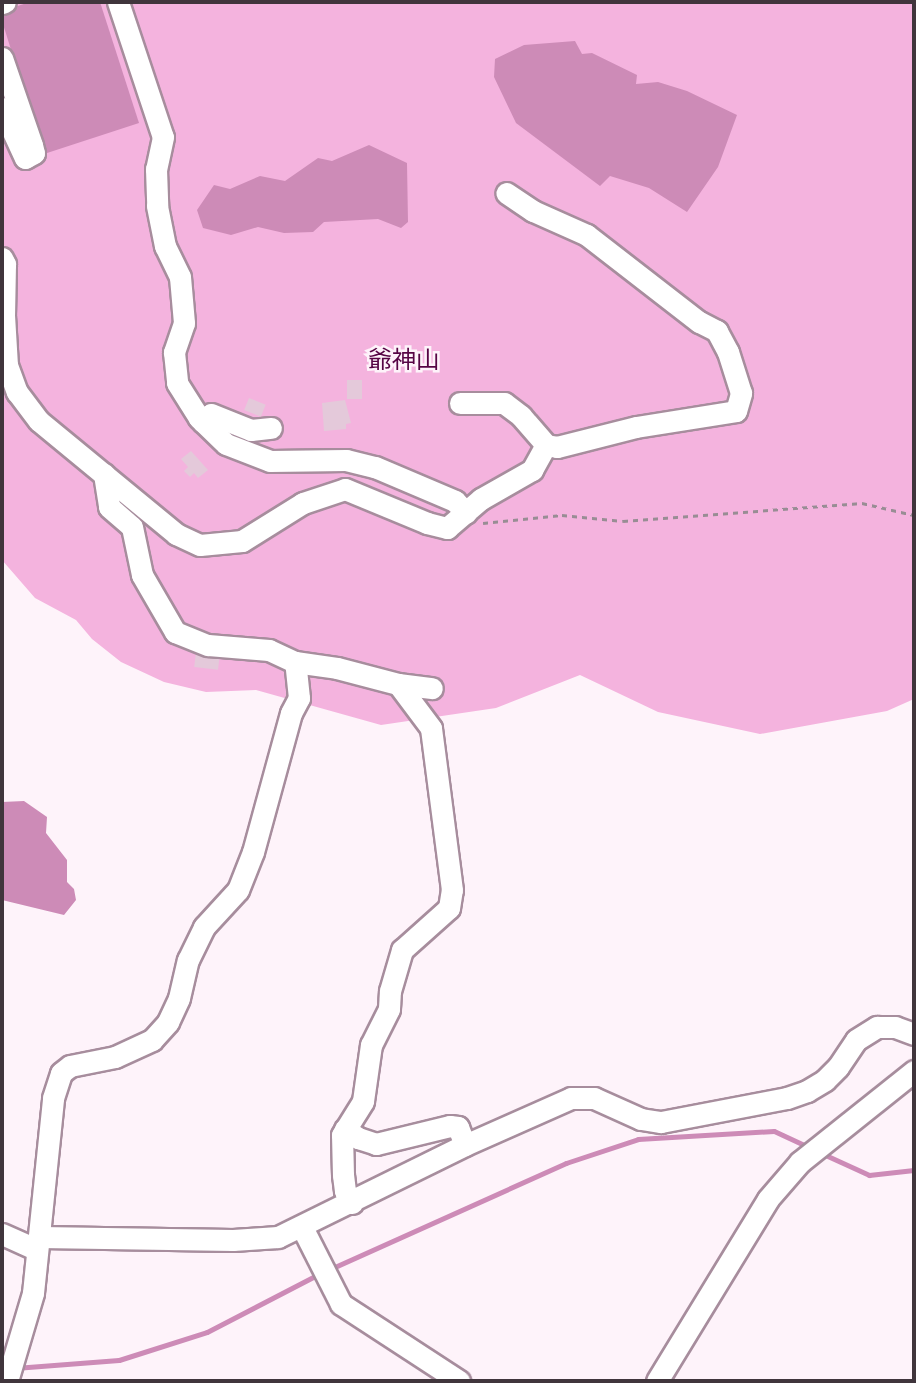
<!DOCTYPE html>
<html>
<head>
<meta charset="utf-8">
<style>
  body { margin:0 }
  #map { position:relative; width:916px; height:1383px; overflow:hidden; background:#fef3fa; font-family:Poppins,"Noto Sans JP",sans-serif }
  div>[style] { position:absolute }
  .green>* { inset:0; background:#f4b3de }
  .water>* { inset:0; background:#cd8bb7 }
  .stream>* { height:5px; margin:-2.5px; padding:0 2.5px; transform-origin:2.5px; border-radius:2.5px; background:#cd8bb7 }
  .building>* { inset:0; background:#e4c9da; transform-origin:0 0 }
  .path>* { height:2.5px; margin-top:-1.25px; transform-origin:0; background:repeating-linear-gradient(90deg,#988d94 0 5px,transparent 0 10px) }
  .roads { filter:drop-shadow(2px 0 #a78d9d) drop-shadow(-2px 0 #a78d9d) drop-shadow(0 2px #a78d9d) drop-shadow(0 -2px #a78d9d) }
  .minor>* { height:21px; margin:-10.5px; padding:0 10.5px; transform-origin:10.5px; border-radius:10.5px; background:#fff }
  span { translate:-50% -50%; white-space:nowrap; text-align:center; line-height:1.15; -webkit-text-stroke:5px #fef3fa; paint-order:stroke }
  .park-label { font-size:24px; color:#570545 }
  .frame { position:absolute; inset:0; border:4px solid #40353c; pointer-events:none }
</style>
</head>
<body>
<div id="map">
  <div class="green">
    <i style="clip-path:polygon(2px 2px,914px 2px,914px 699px,887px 711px,760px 734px,658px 712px,580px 675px,496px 708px,381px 725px,256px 690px,206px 692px,164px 682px,121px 662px,92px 639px,76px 620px,35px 598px,2px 560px)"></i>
  </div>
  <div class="water">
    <i style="clip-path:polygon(30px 2px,100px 2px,139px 123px,44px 154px,2px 21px,2px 11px)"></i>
    <i style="clip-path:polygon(575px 41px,582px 54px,592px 53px,637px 75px,636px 84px,658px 82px,687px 91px,737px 115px,718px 167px,687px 212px,649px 188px,610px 176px,600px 186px,516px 123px,494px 77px,495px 59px,524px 45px)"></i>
    <i style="clip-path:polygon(369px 145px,407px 163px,408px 222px,401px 228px,378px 219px,324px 222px,313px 232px,284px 233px,258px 227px,231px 235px,203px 228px,197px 210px,214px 185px,230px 189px,260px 176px,285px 181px,318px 158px,332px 161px)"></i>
    <i style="clip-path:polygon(24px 801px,47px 817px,46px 833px,67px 860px,67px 882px,74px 889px,76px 900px,64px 915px,2px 900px,2px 802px)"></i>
  </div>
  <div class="stream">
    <i style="left:821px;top:1153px;width:53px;rotate:24.6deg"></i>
    <i style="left:869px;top:1175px;width:45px;rotate:-6.3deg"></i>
    <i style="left:328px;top:1270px;width:261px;rotate:-24.2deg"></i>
    <i style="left:566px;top:1163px;width:76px;rotate:-18.4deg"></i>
    <i style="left:638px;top:1139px;width:136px;rotate:-3.4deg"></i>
    <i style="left:774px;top:1131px;width:38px;rotate:25deg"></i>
    <i style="left:15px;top:1368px;width:104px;rotate:-4.4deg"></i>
    <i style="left:119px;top:1360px;width:92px;rotate:-17.7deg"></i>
    <i style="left:207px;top:1332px;width:126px;rotate:-27.4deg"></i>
  </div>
  <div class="building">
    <i style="left:347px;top:380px;width:15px;height:19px"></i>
    <i style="left:249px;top:398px;width:18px;height:13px;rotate:22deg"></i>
    <i style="clip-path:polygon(345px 400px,351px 423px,346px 424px,346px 429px,324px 431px,322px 403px)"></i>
    <i style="clip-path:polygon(191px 451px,208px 470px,198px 478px,194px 473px,190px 477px,184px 471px,188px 467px,181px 459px)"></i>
    <i style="left:196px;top:652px;width:24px;height:15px;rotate:7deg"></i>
  </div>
  <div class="path">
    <i style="left:483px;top:523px;width:79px;rotate:-5.8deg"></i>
    <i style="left:562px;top:515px;width:61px;rotate:5.6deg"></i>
    <i style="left:623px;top:521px;width:240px;rotate:-4.3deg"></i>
    <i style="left:862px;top:503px;width:53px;rotate:13deg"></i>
  </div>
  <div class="roads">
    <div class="minor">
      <i style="left:118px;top:2px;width:142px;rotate:71.6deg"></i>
      <i style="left:163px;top:137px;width:33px;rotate:102deg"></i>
      <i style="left:156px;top:169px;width:37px;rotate:88deg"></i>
      <i style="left:157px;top:206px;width:41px;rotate:78.7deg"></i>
      <i style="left:165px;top:246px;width:34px;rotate:64deg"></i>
      <i style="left:180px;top:277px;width:46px;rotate:85deg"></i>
      <i style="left:184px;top:323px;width:31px;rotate:109deg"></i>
      <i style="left:174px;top:352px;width:31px;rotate:84deg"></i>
      <i style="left:177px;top:383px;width:41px;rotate:57.8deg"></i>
      <i style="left:199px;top:418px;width:37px;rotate:44deg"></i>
      <i style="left:226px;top:444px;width:47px;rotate:21.1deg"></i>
      <i style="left:270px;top:461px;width:76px;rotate:-0.8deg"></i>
      <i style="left:346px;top:460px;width:30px;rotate:14deg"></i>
      <i style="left:375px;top:467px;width:87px;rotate:23deg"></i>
      <i style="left:455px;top:501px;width:16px;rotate:47deg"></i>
      <i style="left:2px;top:3px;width:3px;rotate:-18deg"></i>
      <i style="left:2px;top:58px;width:92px;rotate:71deg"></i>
      <i style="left:32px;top:145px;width:8px;rotate:76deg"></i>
      <i style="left:34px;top:153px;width:10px;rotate:151deg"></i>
      <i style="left:25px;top:158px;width:55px;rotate:-114.7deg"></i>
      <i style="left:2px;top:258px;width:7px;rotate:63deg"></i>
      <i style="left:5px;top:264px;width:51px;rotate:91.1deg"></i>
      <i style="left:4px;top:315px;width:50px;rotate:86.6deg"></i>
      <i style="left:7px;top:365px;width:29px;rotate:70deg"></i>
      <i style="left:17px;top:392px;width:36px;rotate:53deg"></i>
      <i style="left:39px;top:421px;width:178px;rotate:39.5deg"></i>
      <i style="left:176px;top:534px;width:26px;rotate:25deg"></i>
      <i style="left:200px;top:545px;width:42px;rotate:-5.4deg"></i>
      <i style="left:242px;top:541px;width:72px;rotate:-31.9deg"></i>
      <i style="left:303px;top:503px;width:44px;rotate:-18.4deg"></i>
      <i style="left:345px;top:489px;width:89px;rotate:22.5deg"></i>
      <i style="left:427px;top:523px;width:21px;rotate:14deg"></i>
      <i style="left:447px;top:528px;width:45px;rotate:-40.5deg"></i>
      <i style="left:481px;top:499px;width:59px;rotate:-29.6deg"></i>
      <i style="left:532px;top:470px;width:29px;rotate:-61deg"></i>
      <i style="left:546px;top:445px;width:11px;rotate:10deg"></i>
      <i style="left:557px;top:447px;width:81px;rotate:-14.2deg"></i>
      <i style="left:636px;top:427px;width:101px;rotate:-9.1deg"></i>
      <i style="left:736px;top:411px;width:19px;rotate:-74deg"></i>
      <i style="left:741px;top:393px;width:43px;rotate:-107.6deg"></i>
      <i style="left:728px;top:352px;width:24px;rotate:-118deg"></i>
      <i style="left:717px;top:331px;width:20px;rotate:-153deg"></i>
      <i style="left:699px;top:322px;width:142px;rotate:-142.2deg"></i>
      <i style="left:587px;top:235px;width:59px;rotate:-156deg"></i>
      <i style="left:533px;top:211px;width:32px;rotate:-146deg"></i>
      <i style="left:460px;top:403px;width:44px"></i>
      <i style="left:504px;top:403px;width:21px;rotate:37deg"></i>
      <i style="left:521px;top:416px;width:38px;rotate:49deg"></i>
      <i style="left:203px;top:422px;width:11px;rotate:-45deg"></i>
      <i style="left:211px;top:414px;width:43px;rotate:21.8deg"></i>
      <i style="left:251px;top:430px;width:20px;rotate:-6deg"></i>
      <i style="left:104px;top:474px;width:33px;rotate:81deg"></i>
      <i style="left:109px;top:507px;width:30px;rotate:41deg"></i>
      <i style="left:132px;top:527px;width:49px;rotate:78.2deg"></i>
      <i style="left:142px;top:575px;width:66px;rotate:59.9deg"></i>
      <i style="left:175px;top:632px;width:35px;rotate:22deg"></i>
      <i style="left:208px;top:645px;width:61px;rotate:4.7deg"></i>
      <i style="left:269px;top:650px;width:29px;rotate:25deg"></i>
      <i style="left:345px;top:1129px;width:16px;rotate:35deg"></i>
      <i style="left:358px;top:1138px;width:19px;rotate:18deg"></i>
      <i style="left:376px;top:1144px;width:76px;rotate:-13.7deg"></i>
      <i style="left:450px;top:1126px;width:8px;rotate:7deg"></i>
      <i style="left:458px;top:1127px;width:19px;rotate:69deg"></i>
      <i style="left:352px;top:1203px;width:14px;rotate:-120deg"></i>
      <i style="left:345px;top:1191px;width:16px;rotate:-97deg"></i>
      <i style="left:343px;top:1175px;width:40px;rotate:-91.4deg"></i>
      <i style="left:342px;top:1135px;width:40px;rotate:-58deg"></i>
      <i style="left:363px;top:1101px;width:57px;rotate:-81.9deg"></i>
      <i style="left:371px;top:1045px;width:40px;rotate:-63.4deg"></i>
      <i style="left:389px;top:1009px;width:18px;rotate:-87deg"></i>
      <i style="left:390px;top:991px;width:43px;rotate:-73.7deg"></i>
      <i style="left:402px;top:950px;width:63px;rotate:-41.8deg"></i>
      <i style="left:449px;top:908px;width:18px;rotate:-81deg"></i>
      <i style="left:452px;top:890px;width:163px;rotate:-97.4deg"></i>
      <i style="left:431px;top:728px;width:55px;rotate:-126.9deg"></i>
      <i style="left:302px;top:1227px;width:86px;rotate:63.1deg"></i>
      <i style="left:341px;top:1304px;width:141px;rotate:33.1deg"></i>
      <i style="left:2px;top:1234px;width:37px;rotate:24deg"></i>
      <i style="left:40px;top:1237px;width:193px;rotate:0.9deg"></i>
      <i style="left:233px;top:1240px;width:45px;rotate:-3.8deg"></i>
      <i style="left:278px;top:1237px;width:208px;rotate:-26.2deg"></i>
      <i style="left:465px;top:1145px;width:116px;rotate:-23.9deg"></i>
      <i style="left:571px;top:1098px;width:23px"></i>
      <i style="left:594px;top:1098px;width:51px;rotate:24.1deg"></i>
      <i style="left:641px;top:1119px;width:20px;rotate:9deg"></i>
      <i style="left:661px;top:1122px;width:128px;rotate:-10.8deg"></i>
      <i style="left:787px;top:1098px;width:21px;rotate:-19deg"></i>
      <i style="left:807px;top:1091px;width:21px;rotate:-31deg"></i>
      <i style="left:825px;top:1080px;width:18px;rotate:-45deg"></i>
      <i style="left:838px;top:1067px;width:32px;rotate:-56deg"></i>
      <i style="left:856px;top:1040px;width:25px;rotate:-32deg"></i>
      <i style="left:877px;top:1027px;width:18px"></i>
      <i style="left:895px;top:1027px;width:20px;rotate:20deg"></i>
      <i style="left:7px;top:1381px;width:92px;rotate:-73.5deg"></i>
      <i style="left:33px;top:1293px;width:196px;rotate:-84.1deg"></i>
      <i style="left:53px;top:1098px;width:26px;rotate:-72deg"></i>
      <i style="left:61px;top:1073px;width:11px;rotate:-38deg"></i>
      <i style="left:70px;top:1066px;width:46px;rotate:-11.3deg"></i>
      <i style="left:115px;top:1057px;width:41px;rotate:-24.7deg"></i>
      <i style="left:152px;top:1040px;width:24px;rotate:-48deg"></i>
      <i style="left:168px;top:1022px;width:26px;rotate:-65deg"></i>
      <i style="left:179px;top:998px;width:39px;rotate:-77deg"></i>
      <i style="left:188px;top:960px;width:37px;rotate:-64deg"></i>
      <i style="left:204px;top:927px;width:50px;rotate:-47.4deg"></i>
      <i style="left:238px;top:890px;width:41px;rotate:-68.5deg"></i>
      <i style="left:253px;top:852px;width:144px;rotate:-74.7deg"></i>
      <i style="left:291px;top:713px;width:17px;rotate:-62deg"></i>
      <i style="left:299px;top:698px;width:36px;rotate:-96deg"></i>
      <i style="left:295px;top:662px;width:42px;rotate:8.1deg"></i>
      <i style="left:337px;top:668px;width:63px;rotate:14.7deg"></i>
      <i style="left:398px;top:684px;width:34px;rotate:7deg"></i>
      <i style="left:657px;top:1381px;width:213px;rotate:-58.6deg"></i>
      <i style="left:768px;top:1199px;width:49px;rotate:-49.1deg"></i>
      <i style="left:800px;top:1162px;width:146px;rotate:-38.6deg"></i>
    </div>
  </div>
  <div class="park-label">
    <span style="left:404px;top:360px">爺神山</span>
  </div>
  <div class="frame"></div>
</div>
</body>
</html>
